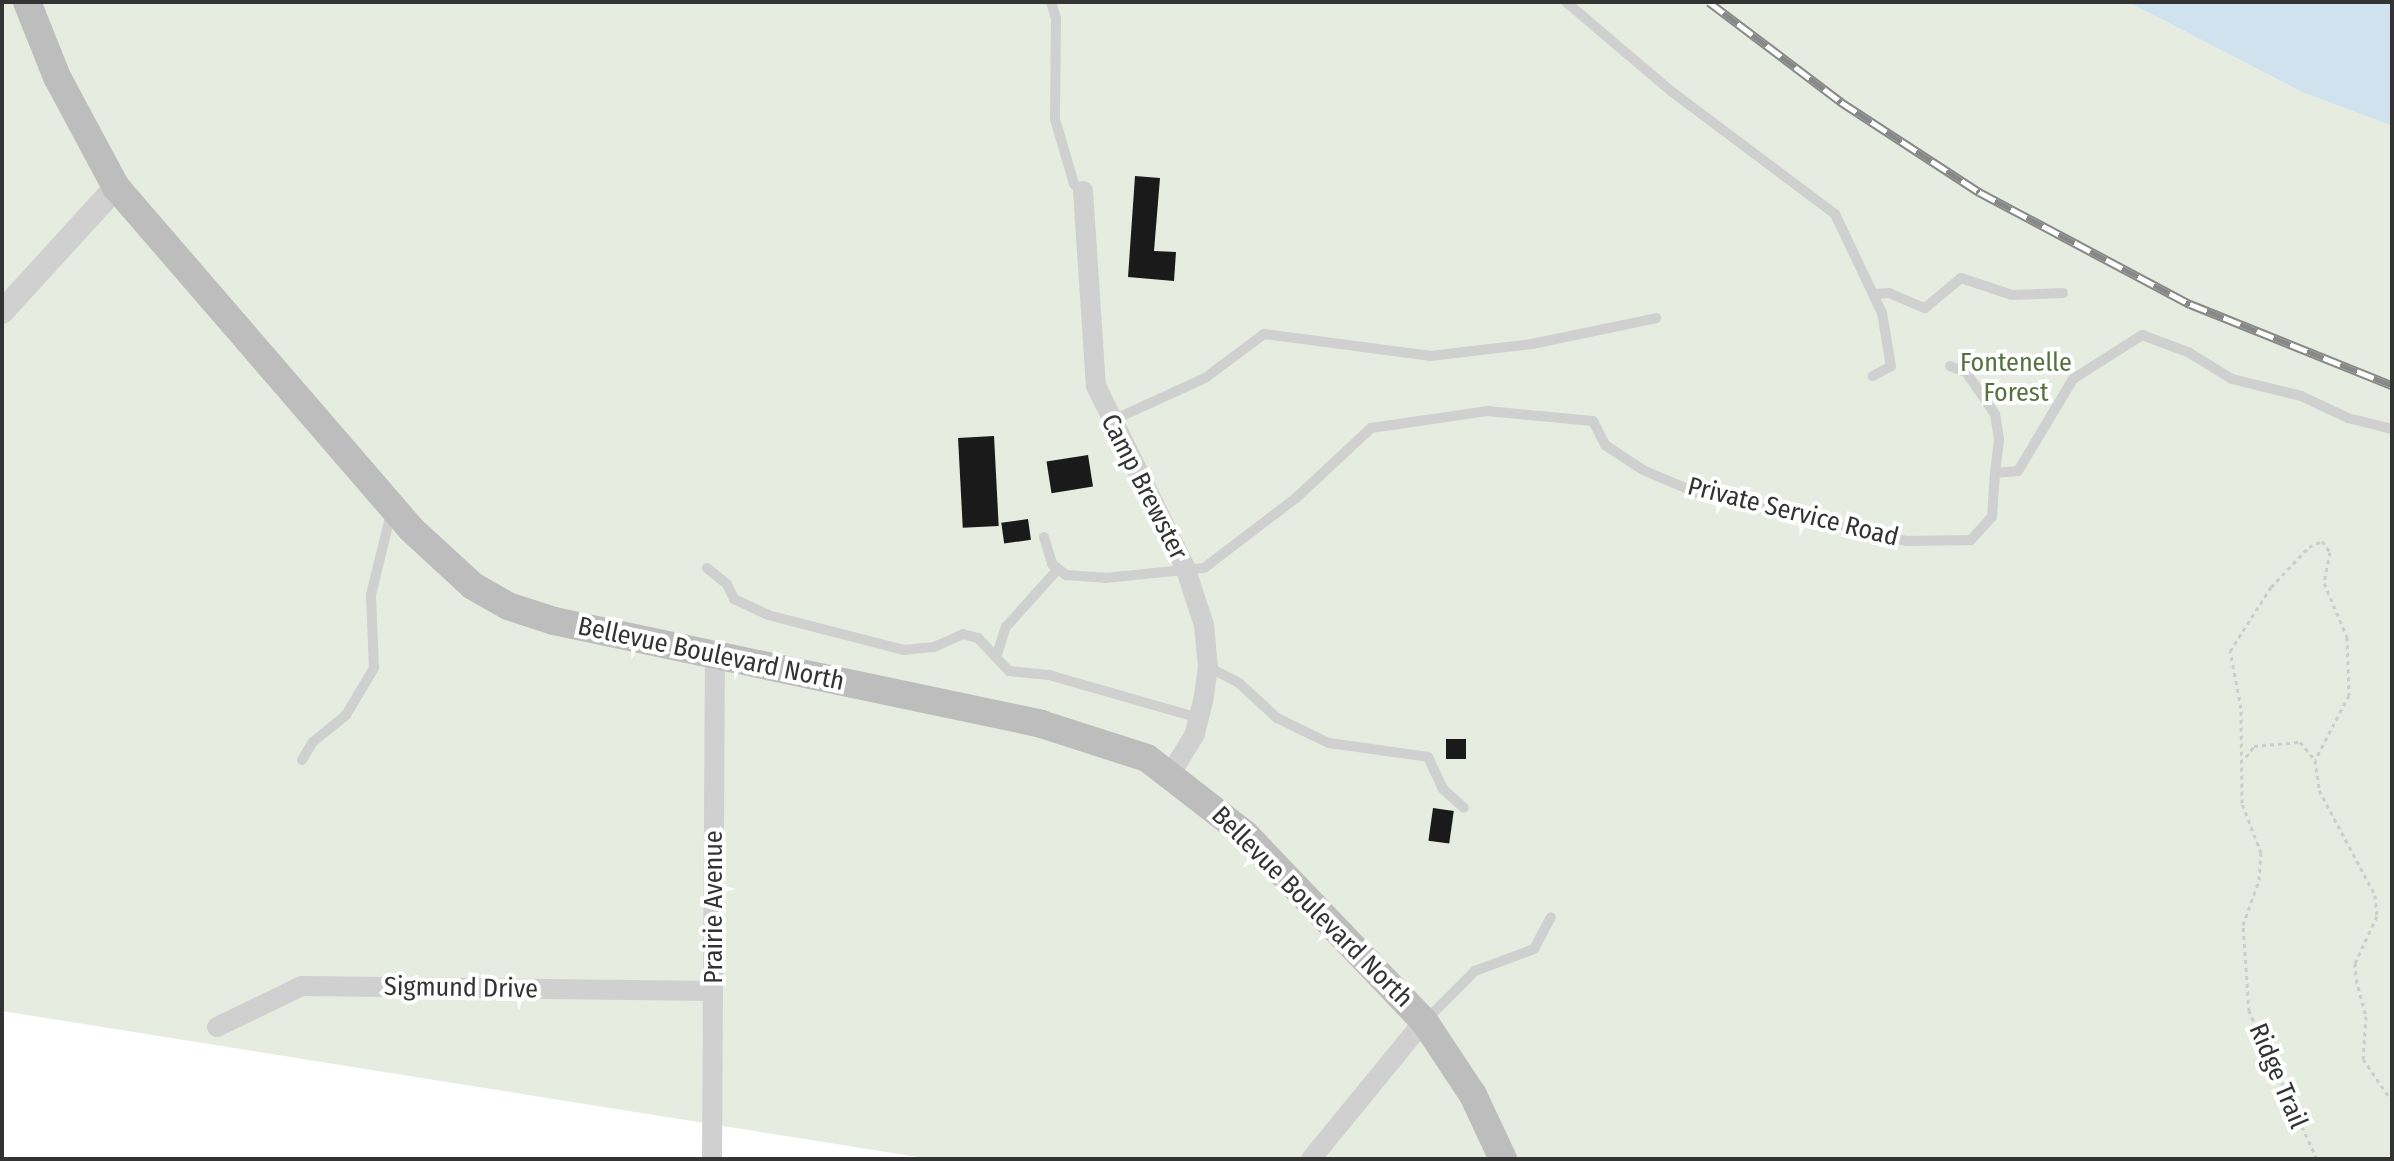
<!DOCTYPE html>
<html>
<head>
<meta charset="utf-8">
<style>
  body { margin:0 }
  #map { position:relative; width:2394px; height:1161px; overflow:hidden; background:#fff; font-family:"Fira Sans Condensed",sans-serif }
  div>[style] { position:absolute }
  .green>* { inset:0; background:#e6ecdf }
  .water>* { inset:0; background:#cfe2ee }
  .building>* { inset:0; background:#1a1a1a; transform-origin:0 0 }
  .path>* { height:3px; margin-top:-1.5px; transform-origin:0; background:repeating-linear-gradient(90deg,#cdcdcd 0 4px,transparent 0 8px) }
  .service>* { height:10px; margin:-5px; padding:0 5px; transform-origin:5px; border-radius:5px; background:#d0d0d0 }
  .minor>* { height:20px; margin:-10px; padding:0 10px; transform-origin:10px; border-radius:10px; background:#d0d0d0 }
  .tertiary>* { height:24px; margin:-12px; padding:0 12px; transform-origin:12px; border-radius:12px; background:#d0d0d0 }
  .secondary>* { height:28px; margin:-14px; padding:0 14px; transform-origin:14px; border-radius:14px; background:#bdbdbd }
  .rail>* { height:9px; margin-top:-4.5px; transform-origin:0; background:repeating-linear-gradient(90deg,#fff 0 18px,#888 0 36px); box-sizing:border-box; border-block:2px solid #888 }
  span { translate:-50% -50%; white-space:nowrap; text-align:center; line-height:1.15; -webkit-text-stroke:8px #fff; paint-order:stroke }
  .park-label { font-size:26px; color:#56703f }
  .street-label { font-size:26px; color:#333 }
  .frame { position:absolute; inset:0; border:4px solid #333; pointer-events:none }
</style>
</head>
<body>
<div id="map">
  <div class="green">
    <i style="clip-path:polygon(2px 2px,2128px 2px,2302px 92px,2392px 126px,2392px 1159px,930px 1159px,2px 1011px)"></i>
  </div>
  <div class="water">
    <i style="clip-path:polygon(2128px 2px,2392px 2px,2392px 126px,2302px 92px)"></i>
  </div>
  <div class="building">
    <i style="clip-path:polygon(1135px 176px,1160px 178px,1154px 251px,1176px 252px,1174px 281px,1128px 277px)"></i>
    <i style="left:994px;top:436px;width:90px;height:36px;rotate:87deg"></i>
    <i style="left:1088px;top:455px;width:32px;height:42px;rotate:81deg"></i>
    <i style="left:1028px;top:519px;width:21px;height:27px;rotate:82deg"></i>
    <i style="left:1446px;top:739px;width:20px;height:20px"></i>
    <i style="left:1433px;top:808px;width:21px;height:33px;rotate:8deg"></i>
  </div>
  <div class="path">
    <i style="left:2246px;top:757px;width:14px;rotate:-54deg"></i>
    <i style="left:2254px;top:746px;width:46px;rotate:-5deg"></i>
    <i style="left:2300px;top:742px;width:23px;rotate:50deg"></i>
    <i style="left:2317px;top:1159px;width:163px;rotate:-114.7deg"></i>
    <i style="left:2249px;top:1011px;width:86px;rotate:-94deg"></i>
    <i style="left:2243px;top:925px;width:48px;rotate:-70.4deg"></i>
    <i style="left:2259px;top:880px;width:27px;rotate:-86deg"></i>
    <i style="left:2261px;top:853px;width:53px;rotate:-110.8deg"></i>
    <i style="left:2242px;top:803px;width:95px;rotate:-90.6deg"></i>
    <i style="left:2241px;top:708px;width:58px;rotate:-100.9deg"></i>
    <i style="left:2230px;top:651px;width:76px;rotate:-57.4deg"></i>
    <i style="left:2271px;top:587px;width:55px;rotate:-46.5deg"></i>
    <i style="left:2309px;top:547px;width:14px;rotate:-25deg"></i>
    <i style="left:2322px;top:541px;width:14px;rotate:54deg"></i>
    <i style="left:2330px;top:552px;width:32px;rotate:101deg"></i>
    <i style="left:2324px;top:583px;width:59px;rotate:66.9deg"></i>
    <i style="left:2347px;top:637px;width:58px;rotate:88deg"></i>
    <i style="left:2349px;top:695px;width:73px;rotate:117.6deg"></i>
    <i style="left:2315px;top:760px;width:30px;rotate:82deg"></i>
    <i style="left:2319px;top:790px;width:119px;rotate:61.9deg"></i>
    <i style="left:2375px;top:895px;width:21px;rotate:85deg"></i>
    <i style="left:2377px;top:916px;width:52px;rotate:115.1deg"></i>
    <i style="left:2355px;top:963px;width:16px;rotate:86deg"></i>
    <i style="left:2356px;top:979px;width:38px;rotate:75deg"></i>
    <i style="left:2366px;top:1016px;width:43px;rotate:94deg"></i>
    <i style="left:2363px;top:1059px;width:51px;rotate:55.4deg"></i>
  </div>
  <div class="service">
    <i style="left:1051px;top:2px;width:17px;rotate:73deg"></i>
    <i style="left:1056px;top:18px;width:101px;rotate:90.6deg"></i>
    <i style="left:1055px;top:119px;width:68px;rotate:73.7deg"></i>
    <i style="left:1074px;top:184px;width:11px;rotate:38deg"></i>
    <i style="left:1566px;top:2px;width:138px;rotate:40.3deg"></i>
    <i style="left:1671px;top:91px;width:205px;rotate:36.9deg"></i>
    <i style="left:1835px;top:214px;width:110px;rotate:64.6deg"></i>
    <i style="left:1882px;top:313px;width:54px;rotate:80.4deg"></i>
    <i style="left:1891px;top:366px;width:21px;rotate:151deg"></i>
    <i style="left:1874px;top:294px;width:15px;rotate:-4deg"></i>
    <i style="left:1889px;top:293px;width:39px;rotate:23deg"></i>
    <i style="left:1925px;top:308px;width:47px;rotate:-39.8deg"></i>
    <i style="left:1961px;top:278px;width:54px;rotate:18.4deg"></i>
    <i style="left:2012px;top:295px;width:51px;rotate:-2.2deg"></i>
    <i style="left:1950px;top:366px;width:17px;rotate:21deg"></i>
    <i style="left:1966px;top:372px;width:51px;rotate:55.4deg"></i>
    <i style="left:1995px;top:414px;width:26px;rotate:81deg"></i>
    <i style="left:1999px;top:440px;width:33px;rotate:97deg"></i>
    <i style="left:1111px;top:421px;width:103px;rotate:-24.6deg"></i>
    <i style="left:1205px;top:378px;width:74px;rotate:-36.7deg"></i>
    <i style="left:1264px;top:334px;width:167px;rotate:7.5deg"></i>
    <i style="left:1430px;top:356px;width:103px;rotate:-6.7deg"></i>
    <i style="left:1532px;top:344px;width:127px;rotate:-11.8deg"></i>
    <i style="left:1044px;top:537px;width:28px;rotate:73deg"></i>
    <i style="left:1052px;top:564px;width:18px;rotate:38deg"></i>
    <i style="left:1066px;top:575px;width:39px;rotate:4deg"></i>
    <i style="left:1105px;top:578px;width:100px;rotate:-5.8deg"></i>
    <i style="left:1204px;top:568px;width:116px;rotate:-37.3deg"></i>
    <i style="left:1296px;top:498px;width:103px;rotate:-43deg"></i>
    <i style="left:1371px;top:428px;width:117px;rotate:-8.3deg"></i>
    <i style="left:1487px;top:411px;width:106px;rotate:5.4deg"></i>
    <i style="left:1593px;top:421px;width:27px;rotate:63deg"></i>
    <i style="left:1605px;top:445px;width:45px;rotate:33.3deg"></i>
    <i style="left:1643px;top:470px;width:64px;rotate:23deg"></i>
    <i style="left:1702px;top:495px;width:209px;rotate:12.7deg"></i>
    <i style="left:1906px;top:541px;width:65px;rotate:-0.9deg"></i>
    <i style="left:1971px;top:540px;width:31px;rotate:-48deg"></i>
    <i style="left:1992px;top:517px;width:44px;rotate:-86.1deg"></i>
    <i style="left:1995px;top:473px;width:23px;rotate:-5deg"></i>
    <i style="left:2018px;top:471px;width:107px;rotate:-59.1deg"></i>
    <i style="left:2073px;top:379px;width:82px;rotate:-32.5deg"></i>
    <i style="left:2142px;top:335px;width:49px;rotate:20.3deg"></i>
    <i style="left:2188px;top:352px;width:52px;rotate:31.5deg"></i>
    <i style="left:2232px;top:379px;width:71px;rotate:13.8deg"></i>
    <i style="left:2301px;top:396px;width:52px;rotate:25.1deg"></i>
    <i style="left:2348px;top:418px;width:45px;rotate:14deg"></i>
    <i style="left:707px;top:568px;width:26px;rotate:39deg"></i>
    <i style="left:727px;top:584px;width:17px;rotate:65deg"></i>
    <i style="left:734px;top:599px;width:38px;rotate:25deg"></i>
    <i style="left:768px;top:615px;width:140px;rotate:14.4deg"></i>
    <i style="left:904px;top:650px;width:30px;rotate:-6deg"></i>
    <i style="left:934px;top:647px;width:32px;rotate:-24deg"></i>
    <i style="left:963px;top:634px;width:16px;rotate:15deg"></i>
    <i style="left:978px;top:638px;width:45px;rotate:46.8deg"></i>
    <i style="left:1009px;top:671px;width:40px;rotate:5.7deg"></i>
    <i style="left:1049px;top:675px;width:156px;rotate:16deg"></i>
    <i style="left:996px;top:657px;width:32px;rotate:-72deg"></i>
    <i style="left:1006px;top:627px;width:78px;rotate:-48.1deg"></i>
    <i style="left:1208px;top:667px;width:35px;rotate:27deg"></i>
    <i style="left:1239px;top:683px;width:52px;rotate:42.6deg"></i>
    <i style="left:1277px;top:718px;width:58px;rotate:25.7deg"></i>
    <i style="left:1329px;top:743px;width:100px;rotate:8deg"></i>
    <i style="left:1428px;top:757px;width:35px;rotate:65deg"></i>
    <i style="left:1443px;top:789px;width:28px;rotate:42deg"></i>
    <i style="left:302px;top:760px;width:21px;rotate:-59deg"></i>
    <i style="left:313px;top:742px;width:43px;rotate:-39.3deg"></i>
    <i style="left:346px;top:715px;width:55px;rotate:-59.2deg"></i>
    <i style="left:374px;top:668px;width:73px;rotate:-92.4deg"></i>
    <i style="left:371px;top:595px;width:84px;rotate:-76.3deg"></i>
    <i style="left:1425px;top:1021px;width:71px;rotate:-45deg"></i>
    <i style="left:1475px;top:971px;width:63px;rotate:-20.4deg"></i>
    <i style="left:1534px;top:949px;width:36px;rotate:-62deg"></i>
  </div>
  <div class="minor">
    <i style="left:1083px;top:191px;width:195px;rotate:86.2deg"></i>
    <i style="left:1096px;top:386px;width:202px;rotate:63.8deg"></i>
    <i style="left:1185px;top:567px;width:61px;rotate:71.9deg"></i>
    <i style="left:1204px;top:625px;width:42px;rotate:84.6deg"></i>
    <i style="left:1208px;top:667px;width:34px;rotate:98deg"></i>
    <i style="left:1203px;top:701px;width:34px;rotate:104deg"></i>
    <i style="left:1195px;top:734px;width:46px;rotate:121.6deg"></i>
    <i style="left:217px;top:1027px;width:94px;rotate:-25.8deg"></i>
    <i style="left:302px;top:986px;width:411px;rotate:0.7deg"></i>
    <i style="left:712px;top:1159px;width:504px;rotate:-89.66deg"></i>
    <i style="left:1311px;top:1159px;width:178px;rotate:-50.7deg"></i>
  </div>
  <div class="tertiary">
    <i style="left:2px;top:312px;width:169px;rotate:-47.6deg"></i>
  </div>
  <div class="secondary">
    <i style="left:27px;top:2px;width:81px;rotate:68.2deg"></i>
    <i style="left:57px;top:77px;width:125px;rotate:61.8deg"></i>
    <i style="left:116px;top:187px;width:452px;rotate:49.2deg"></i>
    <i style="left:411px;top:529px;width:84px;rotate:42.6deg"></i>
    <i style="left:473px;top:586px;width:40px;rotate:29.7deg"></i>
    <i style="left:508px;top:606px;width:48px;rotate:18.1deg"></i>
    <i style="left:554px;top:621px;width:498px;rotate:11.9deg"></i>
    <i style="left:1041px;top:724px;width:111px;rotate:17.8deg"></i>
    <i style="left:1147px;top:758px;width:124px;rotate:37.8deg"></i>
    <i style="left:1245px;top:834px;width:259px;rotate:46.3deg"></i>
    <i style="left:1424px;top:1021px;width:89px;rotate:56.5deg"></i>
    <i style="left:1473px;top:1095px;width:71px;rotate:64.9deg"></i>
  </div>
  <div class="rail">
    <i style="left:1709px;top:2px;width:166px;rotate:37.1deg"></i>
    <i style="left:1841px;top:102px;width:165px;rotate:33.1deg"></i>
    <i style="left:1979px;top:192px;width:239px;rotate:28deg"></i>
    <i style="left:2190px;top:304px;width:218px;rotate:21.9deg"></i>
  </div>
  <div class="park-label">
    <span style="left:2016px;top:378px">Fontenelle<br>Forest</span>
  </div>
  <div class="street-label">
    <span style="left:1144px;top:487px;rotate:63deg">Camp Brewster</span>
    <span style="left:1793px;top:512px;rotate:14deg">Private Service Road</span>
    <span style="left:711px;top:654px;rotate:12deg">Bellevue Boulevard North</span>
    <span style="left:714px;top:907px;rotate:-90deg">Prairie Avenue</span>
    <span style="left:1312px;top:907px;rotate:45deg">Bellevue Boulevard North</span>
    <span style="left:461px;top:988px;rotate:1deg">Sigmund Drive</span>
    <span style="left:2278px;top:1076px;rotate:67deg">Ridge Trail</span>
  </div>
  <div class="frame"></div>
</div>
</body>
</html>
